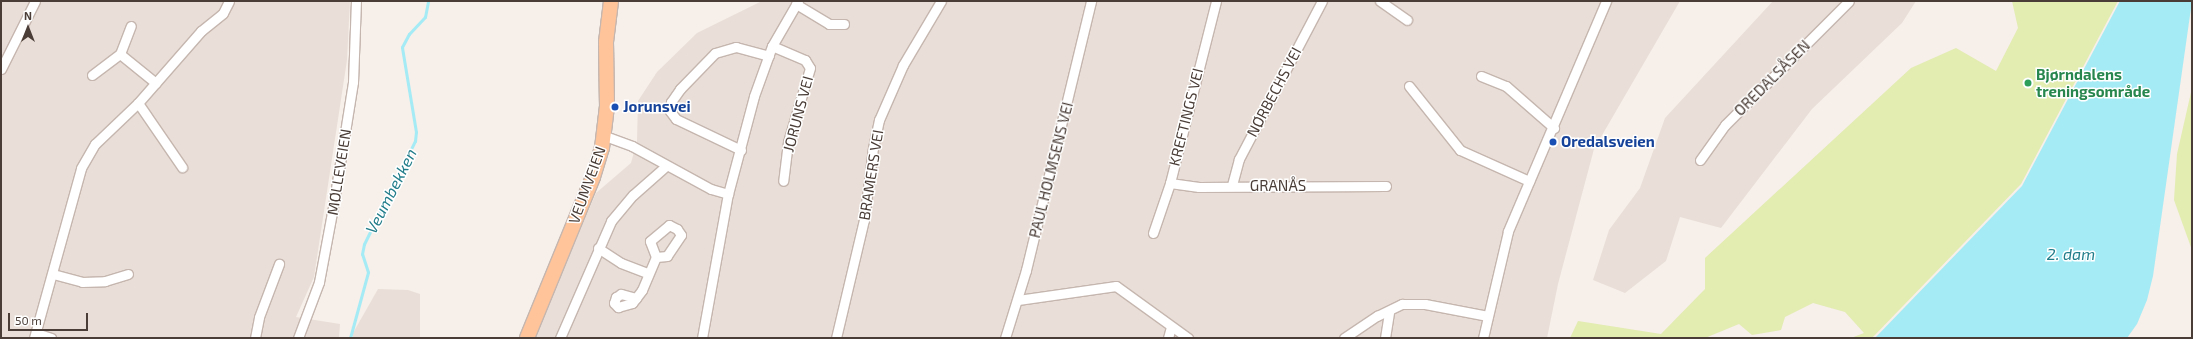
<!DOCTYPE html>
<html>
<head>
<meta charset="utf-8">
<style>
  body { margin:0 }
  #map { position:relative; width:2193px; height:339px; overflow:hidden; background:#f6efea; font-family:"Exo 2",sans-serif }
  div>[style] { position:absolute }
  .residential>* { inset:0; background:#eadfd8 }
  .green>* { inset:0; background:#e3ecb1 }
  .water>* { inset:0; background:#a4ebf5 }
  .stream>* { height:3px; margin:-1.5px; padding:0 1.5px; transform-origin:1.5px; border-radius:1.5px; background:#a4ebf5 }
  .roads { filter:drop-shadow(1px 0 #c5b6af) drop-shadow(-1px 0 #c5b6af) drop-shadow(0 1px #c5b6af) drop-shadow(0 -1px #c5b6af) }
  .street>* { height:9px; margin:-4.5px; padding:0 4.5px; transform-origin:4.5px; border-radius:4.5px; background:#fff }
  .primary>* { height:14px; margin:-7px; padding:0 7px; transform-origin:7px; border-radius:7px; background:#ffc49a }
  .dots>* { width:11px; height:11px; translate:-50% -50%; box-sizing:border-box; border:2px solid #fff; border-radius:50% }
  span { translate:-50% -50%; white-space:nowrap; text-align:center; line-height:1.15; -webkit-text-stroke:3px #fff; paint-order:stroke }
  .leisure-label { font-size:15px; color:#27864d; font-weight:700 }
  .left { translate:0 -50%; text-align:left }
  .street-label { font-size:15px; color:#4a3d37 }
  .transit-label { font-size:15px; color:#164399; font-weight:700 }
  .water-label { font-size:16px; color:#227d8a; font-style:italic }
  .frame { position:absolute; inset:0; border:2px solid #4a3d37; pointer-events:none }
  .north { position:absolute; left:8px; top:8px; width:40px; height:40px; -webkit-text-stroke:3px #fff; paint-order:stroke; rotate:0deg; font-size:11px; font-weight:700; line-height:16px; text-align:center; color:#4a3d37 }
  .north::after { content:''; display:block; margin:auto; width:14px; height:18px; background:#4a3d37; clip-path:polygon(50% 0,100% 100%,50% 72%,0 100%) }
  .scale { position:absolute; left:8px; top:313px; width:80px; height:18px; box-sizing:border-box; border:2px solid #4a3d37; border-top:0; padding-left:5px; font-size:12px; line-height:14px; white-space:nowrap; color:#4a3d37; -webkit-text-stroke:3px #fff; paint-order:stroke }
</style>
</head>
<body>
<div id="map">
  <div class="residential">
    <i style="clip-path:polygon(1px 1px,350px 1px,347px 60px,314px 277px,296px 317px,340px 324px,339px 338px,1px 338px)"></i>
    <i style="clip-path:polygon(762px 1px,1680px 1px,1594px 149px,1558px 284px,1547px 338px,534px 338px,596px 193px,631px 163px,637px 141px,638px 101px,657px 72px,697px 33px)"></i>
    <i style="clip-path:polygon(1773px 1px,1916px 1px,1902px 23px,1812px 109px,1721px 228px,1680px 217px,1666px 261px,1625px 293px,1593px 280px,1609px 230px,1640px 188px,1665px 118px)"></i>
    <i style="clip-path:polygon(378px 289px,408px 290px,420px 294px,420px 338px,353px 338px,353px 333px)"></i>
  </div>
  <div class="green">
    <i style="clip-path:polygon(2012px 1px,2118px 1px,2021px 184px,1872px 338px,1851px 338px,1864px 333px,1845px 312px,1813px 303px,1785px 317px,1781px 330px,1752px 335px,1739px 324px,1705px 338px,1570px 338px,1578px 321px,1661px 334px,1705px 289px,1705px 258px,1911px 68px,1956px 48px,1996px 71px,2018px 28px)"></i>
    <i style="clip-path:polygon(2192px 88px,2192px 250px,2174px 200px,2177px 154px)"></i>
  </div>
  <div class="water">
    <i style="clip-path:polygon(2120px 1px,2192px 1px,2153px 276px,2147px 300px,2137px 324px,2127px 338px,1875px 338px,2022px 186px)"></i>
  </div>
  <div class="stream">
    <i style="left:350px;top:338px;width:68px;rotate:-74.7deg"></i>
    <i style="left:368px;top:272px;width:19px;rotate:-108deg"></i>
    <i style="left:362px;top:254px;width:10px;rotate:-79deg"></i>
    <i style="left:364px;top:244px;width:115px;rotate:-63.7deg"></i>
    <i style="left:415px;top:141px;width:9px;rotate:-84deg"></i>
    <i style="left:416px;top:132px;width:86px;rotate:-99.4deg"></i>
    <i style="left:402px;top:47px;width:15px;rotate:-62deg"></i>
    <i style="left:409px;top:34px;width:23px;rotate:-47deg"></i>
    <i style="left:425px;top:17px;width:16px;rotate:-79deg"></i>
  </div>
  <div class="roads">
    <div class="street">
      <i style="left:1380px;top:1px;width:33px;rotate:35deg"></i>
      <i style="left:796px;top:4px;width:39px;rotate:31deg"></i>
      <i style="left:829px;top:24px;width:15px"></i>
      <i style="left:772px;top:46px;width:36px;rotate:23deg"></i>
      <i style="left:805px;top:60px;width:9px;rotate:58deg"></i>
      <i style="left:810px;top:68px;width:77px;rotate:106.6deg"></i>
      <i style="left:788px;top:142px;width:39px;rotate:97deg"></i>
      <i style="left:120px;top:54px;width:30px;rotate:-69deg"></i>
      <i style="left:1px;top:69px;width:76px;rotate:-63.4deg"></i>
      <i style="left:92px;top:75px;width:35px;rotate:-37deg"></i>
      <i style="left:120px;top:54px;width:46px;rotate:38.9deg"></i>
      <i style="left:1481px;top:76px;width:27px;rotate:22deg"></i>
      <i style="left:1506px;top:86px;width:64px;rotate:41.2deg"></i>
      <i style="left:1409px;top:86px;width:82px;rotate:51.4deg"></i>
      <i style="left:1460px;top:150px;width:76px;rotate:24.2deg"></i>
      <i style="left:138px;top:103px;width:78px;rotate:55.5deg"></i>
      <i style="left:605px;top:136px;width:29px;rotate:20deg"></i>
      <i style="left:632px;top:146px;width:90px;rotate:28.6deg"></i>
      <i style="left:711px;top:189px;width:18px;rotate:16deg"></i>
      <i style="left:728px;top:194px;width:101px;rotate:-75.1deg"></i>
      <i style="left:754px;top:96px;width:53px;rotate:-70.2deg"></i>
      <i style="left:772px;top:46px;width:52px;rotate:-60deg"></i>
      <i style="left:741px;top:150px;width:72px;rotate:-154.5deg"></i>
      <i style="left:676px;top:119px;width:10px;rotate:-127deg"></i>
      <i style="left:670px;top:111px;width:9px;rotate:-84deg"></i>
      <i style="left:671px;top:102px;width:16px;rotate:-55deg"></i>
      <i style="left:680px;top:89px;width:50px;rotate:-45.8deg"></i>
      <i style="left:715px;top:53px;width:22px;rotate:-16deg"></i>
      <i style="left:736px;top:47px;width:34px;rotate:15deg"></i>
      <i style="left:1700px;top:160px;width:43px;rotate:-54.5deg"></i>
      <i style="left:1725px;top:125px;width:175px;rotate:-45deg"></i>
      <i style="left:1170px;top:183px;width:29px;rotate:8deg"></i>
      <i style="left:1199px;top:187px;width:187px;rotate:-0.3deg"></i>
      <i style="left:1232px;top:185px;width:27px;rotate:-75deg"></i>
      <i style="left:1239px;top:159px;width:178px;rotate:-62.3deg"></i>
      <i style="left:669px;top:225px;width:9px;rotate:27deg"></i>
      <i style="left:677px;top:229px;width:7px;rotate:56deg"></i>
      <i style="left:681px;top:235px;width:25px;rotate:124deg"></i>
      <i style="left:667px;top:256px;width:11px;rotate:175deg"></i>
      <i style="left:656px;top:257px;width:17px;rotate:-111deg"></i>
      <i style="left:650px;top:241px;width:25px;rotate:-40deg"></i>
      <i style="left:1153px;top:233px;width:53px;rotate:-71.2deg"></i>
      <i style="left:1170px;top:183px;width:188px;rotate:-75.8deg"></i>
      <i style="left:598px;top:248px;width:27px;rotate:33deg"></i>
      <i style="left:621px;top:263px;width:28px;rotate:21deg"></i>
      <i style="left:53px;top:274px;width:30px;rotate:15deg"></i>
      <i style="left:82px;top:282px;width:23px;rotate:-2deg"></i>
      <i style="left:105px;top:281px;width:24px;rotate:-17deg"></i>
      <i style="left:636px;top:298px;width:16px;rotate:-165deg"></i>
      <i style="left:621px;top:294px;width:6px;rotate:149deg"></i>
      <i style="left:616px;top:297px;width:6px;rotate:108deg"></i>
      <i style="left:614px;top:303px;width:6px;rotate:45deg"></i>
      <i style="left:618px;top:307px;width:15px;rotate:-16deg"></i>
      <i style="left:632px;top:303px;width:6px;rotate:-51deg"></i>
      <i style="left:636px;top:298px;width:10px;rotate:-53deg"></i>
      <i style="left:642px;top:290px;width:36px;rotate:-67deg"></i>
      <i style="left:1018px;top:300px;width:99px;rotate:-8.1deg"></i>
      <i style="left:1116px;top:286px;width:89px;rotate:35.8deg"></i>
      <i style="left:36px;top:333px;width:16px;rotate:18deg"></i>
      <i style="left:34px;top:338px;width:176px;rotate:-74.5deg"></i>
      <i style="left:81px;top:168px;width:28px;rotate:-60deg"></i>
      <i style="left:95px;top:144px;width:59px;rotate:-43.6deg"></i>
      <i style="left:138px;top:103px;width:96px;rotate:-48.8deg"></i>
      <i style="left:201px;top:31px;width:28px;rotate:-39deg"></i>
      <i style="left:223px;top:13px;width:13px;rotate:-63deg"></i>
      <i style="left:255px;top:338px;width:21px;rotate:-79deg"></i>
      <i style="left:259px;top:317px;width:57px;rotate:-69.3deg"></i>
      <i style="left:298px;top:338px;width:60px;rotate:-69.4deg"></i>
      <i style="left:319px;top:282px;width:76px;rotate:-79.4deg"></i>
      <i style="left:333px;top:207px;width:127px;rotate:-80.9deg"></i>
      <i style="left:353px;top:82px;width:81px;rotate:-87.9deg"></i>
      <i style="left:560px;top:338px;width:128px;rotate:-66.4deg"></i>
      <i style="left:611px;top:221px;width:34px;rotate:-50deg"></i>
      <i style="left:633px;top:195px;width:44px;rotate:-41.3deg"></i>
      <i style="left:702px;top:338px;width:146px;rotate:-79.8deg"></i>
      <i style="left:836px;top:338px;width:121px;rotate:-76.7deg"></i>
      <i style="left:864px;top:220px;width:73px;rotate:-82.9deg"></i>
      <i style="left:873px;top:148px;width:29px;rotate:-78deg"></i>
      <i style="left:879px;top:120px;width:60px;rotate:-66.4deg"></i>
      <i style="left:903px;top:65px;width:74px;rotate:-59.3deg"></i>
      <i style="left:1005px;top:338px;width:71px;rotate:-72.8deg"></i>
      <i style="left:1026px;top:270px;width:277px;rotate:-76.4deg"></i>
      <i style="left:1168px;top:338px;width:11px;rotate:-75deg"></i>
      <i style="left:1344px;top:338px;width:40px;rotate:-34deg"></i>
      <i style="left:1377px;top:316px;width:28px;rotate:-26deg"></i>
      <i style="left:1402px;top:304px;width:23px"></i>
      <i style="left:1425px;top:304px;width:64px;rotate:10.8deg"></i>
      <i style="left:1385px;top:338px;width:26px;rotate:-81deg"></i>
      <i style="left:1483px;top:338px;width:110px;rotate:-76.8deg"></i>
      <i style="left:1508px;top:231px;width:250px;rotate:-66.9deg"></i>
    </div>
    <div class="primary">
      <i style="left:527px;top:338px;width:174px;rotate:-67.7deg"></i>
      <i style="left:593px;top:177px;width:30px;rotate:-73deg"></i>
      <i style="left:602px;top:148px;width:42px;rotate:-83.2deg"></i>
      <i style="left:607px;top:106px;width:64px;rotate:-90.9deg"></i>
      <i style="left:606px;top:42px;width:41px;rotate:-83deg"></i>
    </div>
  </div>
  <div class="dots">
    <i style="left:2028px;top:83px;background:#2e9e5b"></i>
    <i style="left:615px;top:107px;background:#1a4fb4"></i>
    <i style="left:1553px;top:142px;background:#1a4fb4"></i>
  </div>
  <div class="leisure-label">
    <span class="left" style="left:2036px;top:83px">Bjørndalens<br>treningsområde</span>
  </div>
  <div class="street-label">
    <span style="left:1772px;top:78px;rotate:-45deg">OREDALSÅSEN</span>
    <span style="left:1274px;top:92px;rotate:-62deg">NØRBECHS VEI</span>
    <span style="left:798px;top:114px;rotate:-75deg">JORUNS VEI</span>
    <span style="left:1186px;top:117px;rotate:-76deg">KREFTINGS VEI</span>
    <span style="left:1051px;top:170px;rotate:-76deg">PAUL HOLMSENS VEI</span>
    <span style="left:339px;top:172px;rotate:-81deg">MØLLEVEIEN</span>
    <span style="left:871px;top:175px;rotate:-81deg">BRAMERS VEI</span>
    <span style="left:587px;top:185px;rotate:-70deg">VEUMVEIEN</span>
    <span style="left:1278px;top:186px">GRANÅS</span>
  </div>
  <div class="transit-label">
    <span class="left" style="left:623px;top:107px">Jorunsvei</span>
    <span class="left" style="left:1561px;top:142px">Oredalsveien</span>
  </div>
  <div class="water-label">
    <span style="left:391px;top:191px;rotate:-63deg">Veumbekken</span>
    <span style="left:2071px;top:254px">2. dam</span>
  </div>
  <div class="frame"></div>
  <div class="north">N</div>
  <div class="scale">50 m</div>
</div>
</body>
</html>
